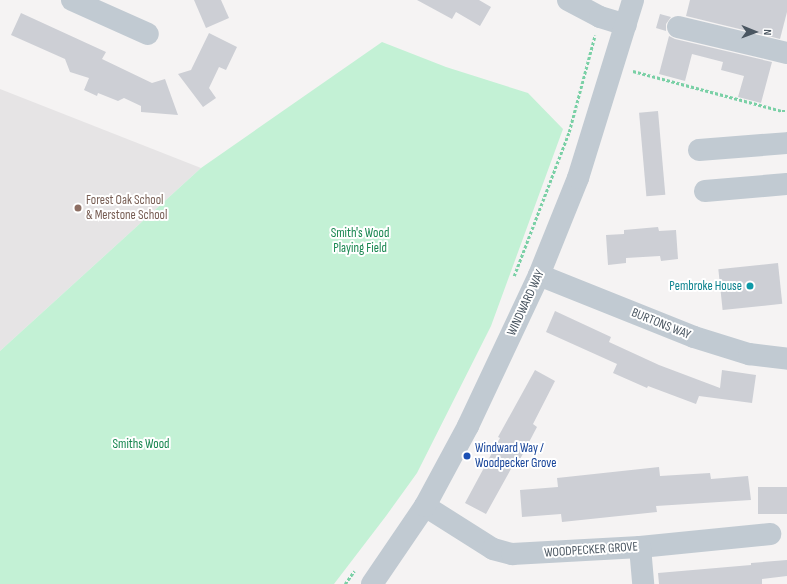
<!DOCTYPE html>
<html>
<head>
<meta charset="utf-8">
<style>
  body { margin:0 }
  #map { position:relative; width:787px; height:584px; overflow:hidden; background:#f5f3f3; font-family:"Sofia Sans Condensed",sans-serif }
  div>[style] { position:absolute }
  .education>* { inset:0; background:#e6e4e5 }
  .green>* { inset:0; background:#c3f1d5 }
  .building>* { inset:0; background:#cdcfd5; transform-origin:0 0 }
  .path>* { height:2.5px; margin-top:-1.25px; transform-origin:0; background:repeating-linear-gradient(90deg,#7ad0a6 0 3px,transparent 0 5px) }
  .minor>* { height:22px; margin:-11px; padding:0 11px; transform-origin:11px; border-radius:11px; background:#c1cad2 }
  .dots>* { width:11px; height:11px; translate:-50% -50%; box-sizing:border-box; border:2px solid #fff; border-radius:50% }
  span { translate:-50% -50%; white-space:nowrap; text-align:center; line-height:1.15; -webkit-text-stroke:4px #fff; paint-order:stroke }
  .education-label { font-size:13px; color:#785e54 }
  .left { translate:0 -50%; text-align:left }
  .park-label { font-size:13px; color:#17864f }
  .culture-label { font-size:13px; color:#0d838f }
  .right { translate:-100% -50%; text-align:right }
  .street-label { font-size:13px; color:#4a5661 }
  .transit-label { font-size:13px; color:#164399 }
  .north { position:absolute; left:735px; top:12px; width:40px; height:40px; -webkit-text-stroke:3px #fff; paint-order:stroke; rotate:91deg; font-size:11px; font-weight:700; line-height:16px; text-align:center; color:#4a5661 }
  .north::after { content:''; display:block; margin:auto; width:14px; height:18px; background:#4a5661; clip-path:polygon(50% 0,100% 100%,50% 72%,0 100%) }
</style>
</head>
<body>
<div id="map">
  <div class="education">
    <i style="clip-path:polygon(0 89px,201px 168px,0 351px)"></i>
  </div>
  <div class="green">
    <i style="clip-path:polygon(382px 42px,446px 67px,528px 93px,563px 129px,491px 326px,417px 473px,386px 516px,334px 584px,0 584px,0 351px,201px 168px)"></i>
  </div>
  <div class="building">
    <i style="clip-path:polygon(194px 0,221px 0,229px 18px,206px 28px)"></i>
    <i style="clip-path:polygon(417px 0,479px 0,491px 7px,480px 26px,456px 12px,452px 19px)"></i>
    <i style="clip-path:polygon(690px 0,787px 0,787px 12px,780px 39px,686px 16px)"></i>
    <i style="clip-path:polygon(21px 13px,106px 52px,102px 59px,152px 83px,165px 79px,178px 115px,141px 112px,141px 106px,124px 98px,118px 101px,98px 93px,97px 96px,84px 90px,89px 78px,70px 72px,65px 59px,11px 35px)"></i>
    <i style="clip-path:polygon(660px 14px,671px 17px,666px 24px,666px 31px,656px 28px)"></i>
    <i style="clip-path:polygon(209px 33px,237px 47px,226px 70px,219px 67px,209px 88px,216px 98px,203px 107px,178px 74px,191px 70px)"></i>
    <i style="clip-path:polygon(669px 36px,675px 39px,772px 62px,761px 103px,738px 97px,744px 76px,721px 70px,723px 62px,692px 54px,685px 81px,659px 74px)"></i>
    <i style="left:658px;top:111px;width:84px;height:19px;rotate:85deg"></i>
    <i style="clip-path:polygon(658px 227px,659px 231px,676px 230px,678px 259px,661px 261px,660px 256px,626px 258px,626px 263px,608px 265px,606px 235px,624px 234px,624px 230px)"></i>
    <i style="left:778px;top:263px;width:41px;height:60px;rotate:84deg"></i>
    <i style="clip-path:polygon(555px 311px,611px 337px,609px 342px,659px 365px,720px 388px,722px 370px,756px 375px,752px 403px,699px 396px,696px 404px,648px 386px,647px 388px,613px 373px,617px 364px,546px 332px)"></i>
    <i style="clip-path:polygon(535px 370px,555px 381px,533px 424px,537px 427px,518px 463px,517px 458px,486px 514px,465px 503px,500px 438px,498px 437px)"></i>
    <i style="clip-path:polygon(659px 467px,660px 476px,710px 473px,711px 479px,748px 476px,751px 500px,656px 506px,657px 512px,562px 522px,561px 514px,522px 517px,520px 490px,558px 487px,557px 478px)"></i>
    <i style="left:787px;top:487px;width:27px;height:29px;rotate:90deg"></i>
    <i style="clip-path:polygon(787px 560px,787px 576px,762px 579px,762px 584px,659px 584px,658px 573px,751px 565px,751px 563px)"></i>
  </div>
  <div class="path">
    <i style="left:633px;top:71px;width:154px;rotate:15deg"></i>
    <i style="left:782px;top:111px;width:5px"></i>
    <i style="left:514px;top:276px;width:154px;rotate:-69.1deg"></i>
    <i style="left:569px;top:132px;width:100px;rotate:-75deg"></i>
    <i style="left:345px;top:584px;width:16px;rotate:-55deg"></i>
  </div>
  <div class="minor">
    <i style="left:72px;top:0;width:83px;rotate:24.1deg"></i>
    <i style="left:568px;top:0;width:36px;rotate:28deg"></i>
    <i style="left:600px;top:17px;width:27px;rotate:17deg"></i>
    <i style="left:678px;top:27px;width:112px;rotate:13.4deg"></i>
    <i style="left:699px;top:150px;width:88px;rotate:-4.5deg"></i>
    <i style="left:705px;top:191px;width:82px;rotate:-4.9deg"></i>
    <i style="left:539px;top:275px;width:167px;rotate:21.8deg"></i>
    <i style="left:694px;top:337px;width:58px;rotate:17.2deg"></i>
    <i style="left:749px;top:354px;width:38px;rotate:7deg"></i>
    <i style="left:425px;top:506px;width:80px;rotate:32.3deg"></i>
    <i style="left:493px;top:549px;width:20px;rotate:15deg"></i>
    <i style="left:512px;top:554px;width:128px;rotate:-3.1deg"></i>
    <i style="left:640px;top:547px;width:131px;rotate:-5.7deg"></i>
    <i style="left:640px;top:547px;width:37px;rotate:85deg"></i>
    <i style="left:372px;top:584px;width:94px;rotate:-55.8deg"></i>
    <i style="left:425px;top:506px;width:91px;rotate:-61.7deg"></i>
    <i style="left:468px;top:426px;width:167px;rotate:-64.8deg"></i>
    <i style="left:539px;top:275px;width:105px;rotate:-68.1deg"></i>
    <i style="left:578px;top:178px;width:186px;rotate:-72.8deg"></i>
  </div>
  <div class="dots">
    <i style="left:78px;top:208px;background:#8d6e63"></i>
    <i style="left:750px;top:286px;background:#0f9aa8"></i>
    <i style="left:467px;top:456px;background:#1a4fb4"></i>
  </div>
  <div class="education-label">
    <span class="left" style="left:86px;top:208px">Forest Oak School<br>&amp; Merstone School</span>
  </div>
  <div class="park-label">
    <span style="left:360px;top:241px">Smith's Wood<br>Playing Field</span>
    <span style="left:141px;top:444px">Smiths Wood</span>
  </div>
  <div class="culture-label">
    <span class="right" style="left:742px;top:286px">Pembroke House</span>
  </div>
  <div class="street-label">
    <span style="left:526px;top:303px;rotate:-65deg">WINDWARD WAY</span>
    <span style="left:661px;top:324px;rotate:22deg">BURTONS WAY</span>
    <span style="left:591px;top:550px;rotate:-4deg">WOODPECKER GROVE</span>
  </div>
  <div class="transit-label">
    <span class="left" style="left:475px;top:456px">Windward Way /<br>Woodpecker Grove</span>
  </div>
  <div class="north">N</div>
</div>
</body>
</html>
